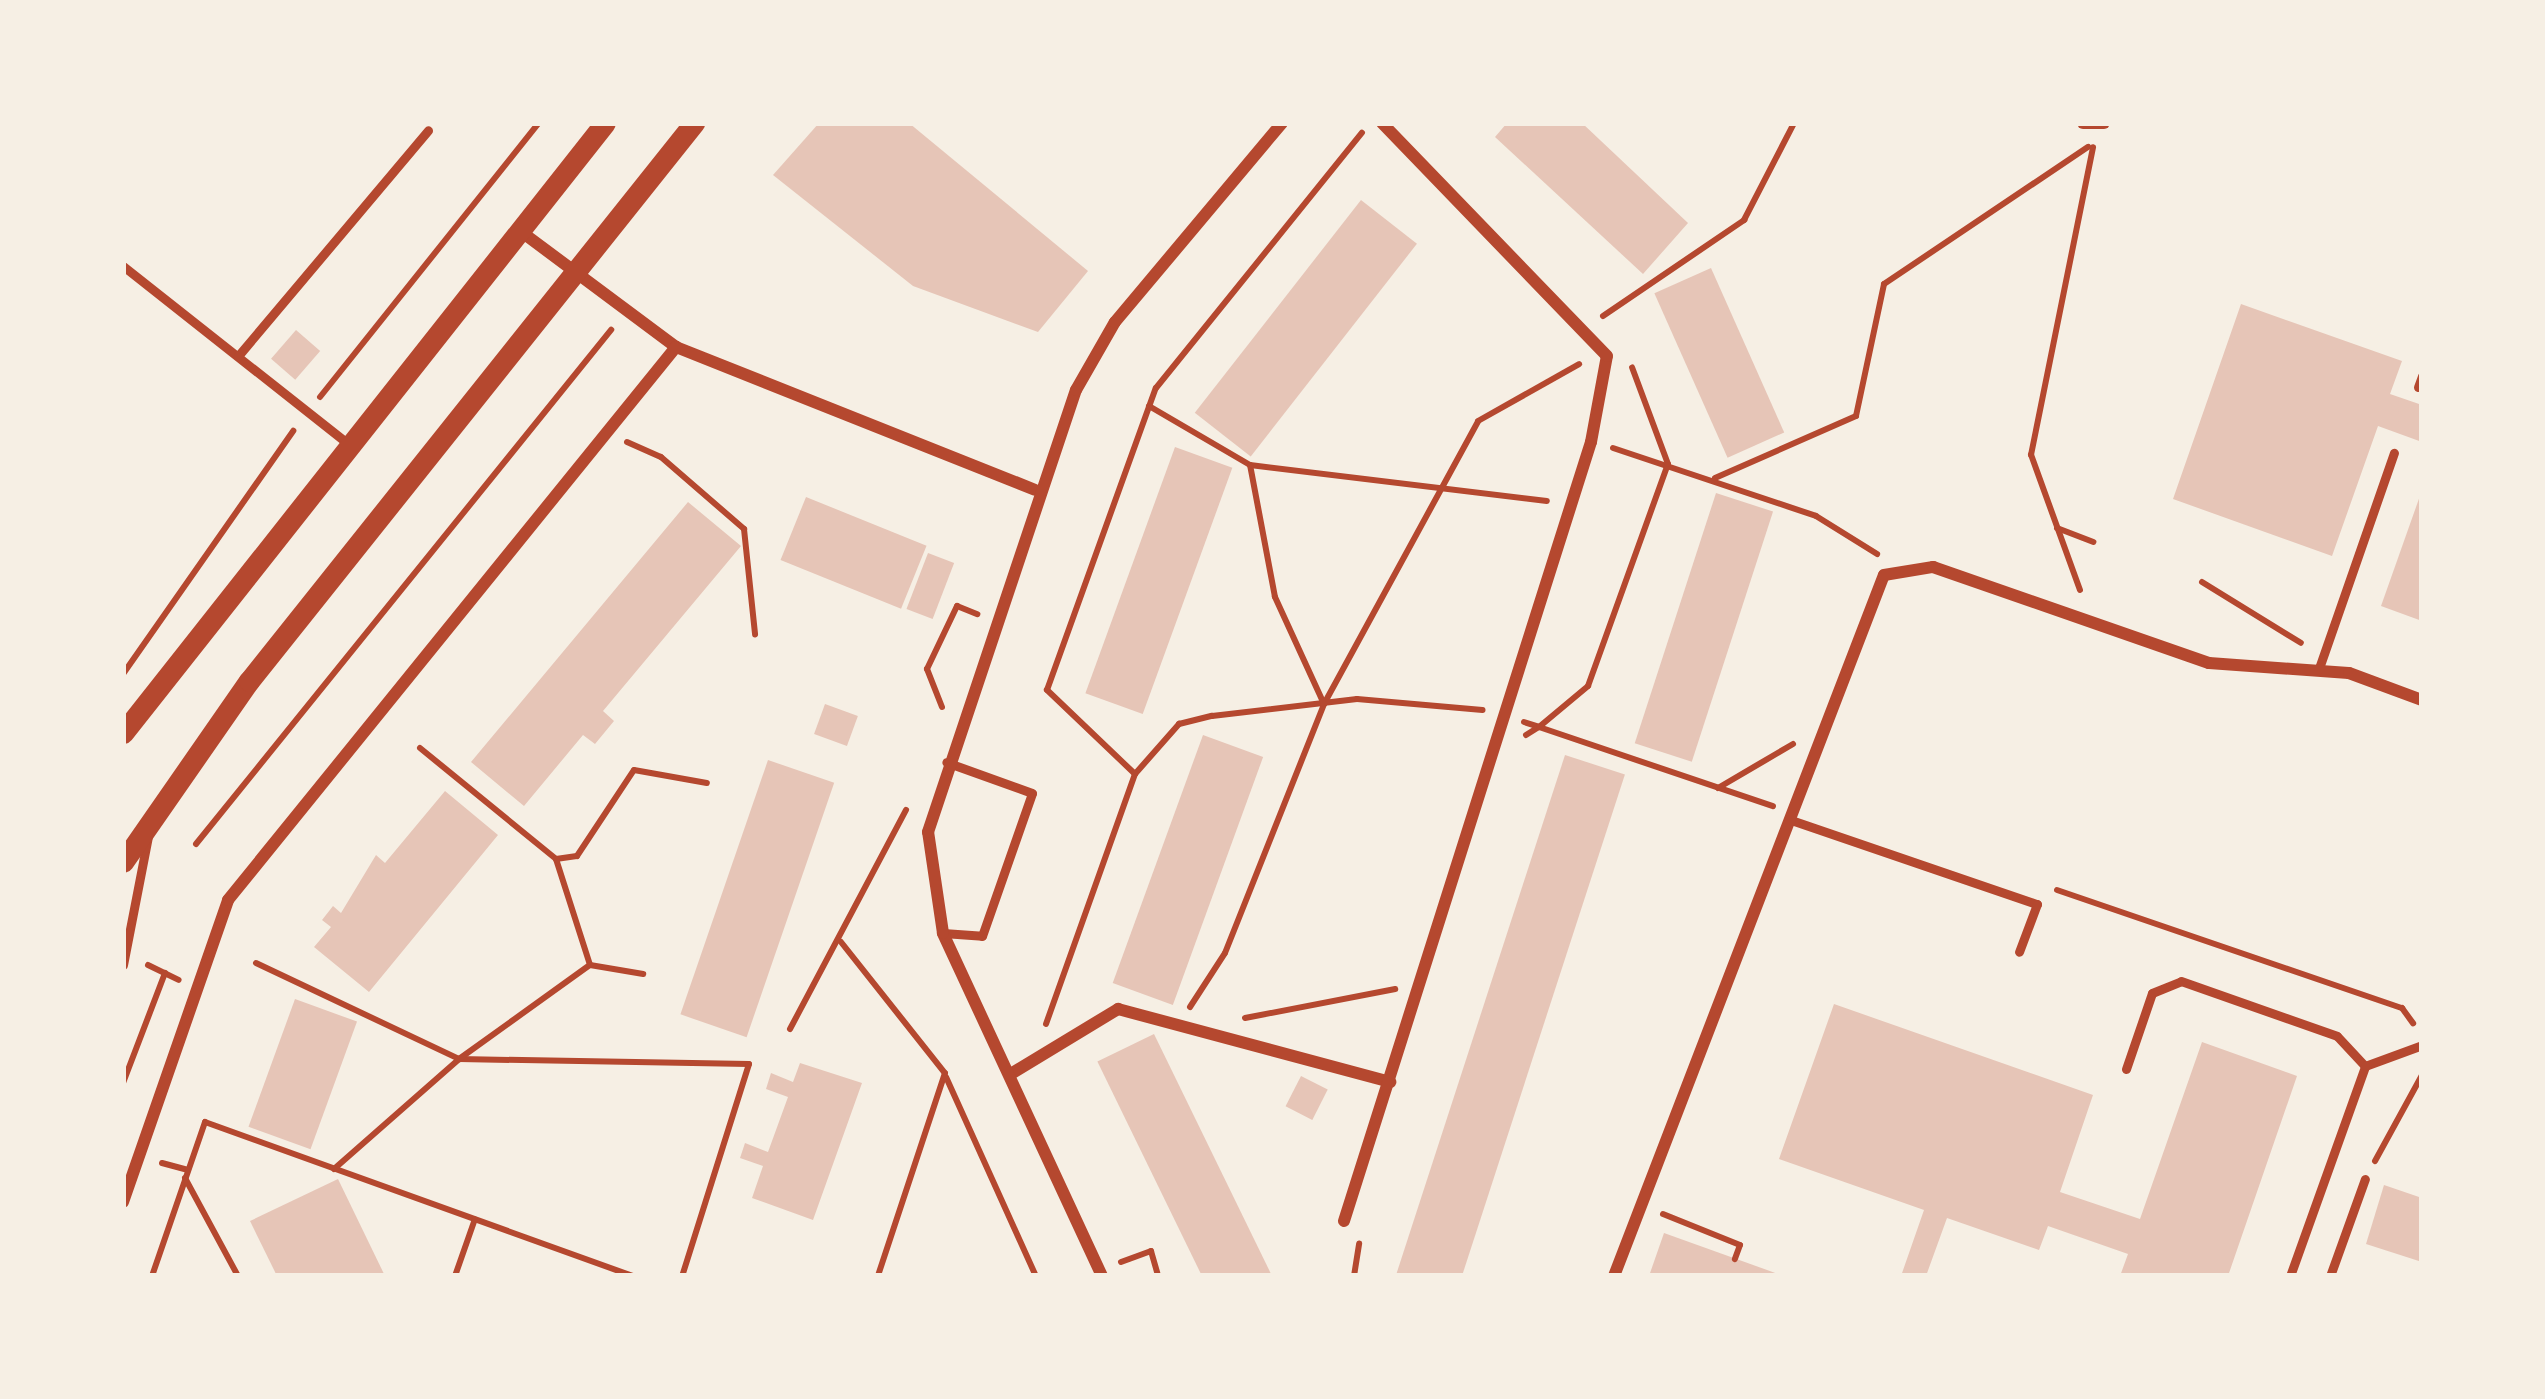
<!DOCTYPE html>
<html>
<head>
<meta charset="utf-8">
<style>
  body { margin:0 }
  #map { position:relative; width:2545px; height:1399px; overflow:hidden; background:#f6efe4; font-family:"Crimson Pro",serif }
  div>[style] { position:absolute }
  .building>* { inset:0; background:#e6c5b7; transform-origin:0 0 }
  .path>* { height:6px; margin:-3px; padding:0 3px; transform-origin:3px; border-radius:3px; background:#b5482f }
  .service>* { height:9px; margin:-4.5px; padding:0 4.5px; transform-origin:4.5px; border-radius:4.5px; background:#b5482f }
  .minor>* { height:12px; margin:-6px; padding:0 6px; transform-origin:6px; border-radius:6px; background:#b5482f }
  .tertiary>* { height:21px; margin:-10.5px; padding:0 10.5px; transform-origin:10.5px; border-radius:10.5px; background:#b5482f }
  span { translate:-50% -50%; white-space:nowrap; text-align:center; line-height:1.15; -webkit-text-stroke:12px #f6efe4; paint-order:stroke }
  .frame { position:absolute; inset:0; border:126px solid #f6efe4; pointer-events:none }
</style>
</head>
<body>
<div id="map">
  <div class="building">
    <i style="clip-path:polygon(819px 123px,909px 123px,1088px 271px,1038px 332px,913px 286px,773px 175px)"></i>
    <i style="clip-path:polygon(1507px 123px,1582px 123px,1688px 223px,1643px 274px,1495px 137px)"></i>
    <i style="left:1361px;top:200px;width:71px;height:270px;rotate:38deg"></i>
    <i style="left:1711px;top:268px;width:180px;height:62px;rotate:66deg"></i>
    <i style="clip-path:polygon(2241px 304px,2402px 361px,2390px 394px,2422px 405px,2422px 442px,2378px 426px,2332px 556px,2173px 499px)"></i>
    <i style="left:296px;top:330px;width:32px;height:38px;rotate:41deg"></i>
    <i style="left:1175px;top:447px;width:61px;height:262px;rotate:20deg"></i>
    <i style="left:1716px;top:493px;width:60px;height:263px;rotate:18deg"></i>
    <i style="clip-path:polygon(2421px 493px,2422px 493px,2422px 621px,2381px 606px)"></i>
    <i style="left:806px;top:497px;width:130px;height:68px;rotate:22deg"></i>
    <i style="clip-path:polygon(688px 502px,741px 546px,603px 711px,614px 721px,595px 744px,583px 735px,524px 806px,471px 762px)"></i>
    <i style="left:928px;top:553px;width:28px;height:60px;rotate:21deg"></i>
    <i style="left:825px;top:704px;width:35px;height:32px;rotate:20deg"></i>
    <i style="left:1203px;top:735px;width:64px;height:264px;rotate:20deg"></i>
    <i style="left:1565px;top:755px;width:63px;height:549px;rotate:18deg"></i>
    <i style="left:768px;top:760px;width:70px;height:269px;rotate:19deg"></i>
    <i style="clip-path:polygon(445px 791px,498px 835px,369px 992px,314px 947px,331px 927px,322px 920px,333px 906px,341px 913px,376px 855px,385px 863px)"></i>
    <i style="left:295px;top:999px;width:66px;height:136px;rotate:20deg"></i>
    <i style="clip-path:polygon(1834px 1004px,2093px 1095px,2060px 1192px,2140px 1219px,2202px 1042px,2297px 1076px,2228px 1276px,2120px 1276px,2128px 1254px,2048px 1226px,2039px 1250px,1947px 1218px,1926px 1276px,1901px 1276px,1924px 1210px,1779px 1159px)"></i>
    <i style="left:1154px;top:1034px;width:270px;height:63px;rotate:64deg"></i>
    <i style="clip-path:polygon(800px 1063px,862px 1083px,813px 1220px,752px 1198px,763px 1166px,740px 1158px,745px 1143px,768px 1152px,788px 1097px,766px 1089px,771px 1073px,793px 1082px)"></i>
    <i style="left:1301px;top:1076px;width:30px;height:34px;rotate:27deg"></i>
    <i style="clip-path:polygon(338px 1179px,385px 1276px,277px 1276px,250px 1221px)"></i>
    <i style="clip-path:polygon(2384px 1185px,2422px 1198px,2422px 1262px,2366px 1244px)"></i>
    <i style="clip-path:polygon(1664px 1233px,1781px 1275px,1781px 1276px,1649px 1276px)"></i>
  </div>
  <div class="path">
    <i style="left:1603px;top:316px;width:171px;rotate:-34.2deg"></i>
    <i style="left:1744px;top:220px;width:109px;rotate:-62.7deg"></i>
    <i style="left:320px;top:397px;width:351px;rotate:-51.4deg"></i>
    <i style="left:1149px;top:406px;width:117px;rotate:30.3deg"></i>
    <i style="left:1250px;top:465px;width:299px;rotate:6.9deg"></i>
    <i style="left:627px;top:442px;width:37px;rotate:24deg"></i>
    <i style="left:661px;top:457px;width:110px;rotate:40.9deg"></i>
    <i style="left:744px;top:529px;width:106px;rotate:84deg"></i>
    <i style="left:1613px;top:448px;width:214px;rotate:18.5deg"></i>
    <i style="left:1816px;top:516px;width:72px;rotate:31.9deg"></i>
    <i style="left:1715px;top:478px;width:154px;rotate:-23.7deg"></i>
    <i style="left:1856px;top:416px;width:135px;rotate:-78deg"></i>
    <i style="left:1884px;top:284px;width:246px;rotate:-33.9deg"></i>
    <i style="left:2057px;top:528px;width:39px;rotate:21deg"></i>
    <i style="left:2202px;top:582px;width:116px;rotate:31.6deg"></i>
    <i style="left:2080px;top:590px;width:144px;rotate:-109.9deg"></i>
    <i style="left:2031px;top:455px;width:314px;rotate:-78.6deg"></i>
    <i style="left:123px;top:674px;width:297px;rotate:-55deg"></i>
    <i style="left:1324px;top:704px;width:322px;rotate:-61.4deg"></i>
    <i style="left:1478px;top:421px;width:116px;rotate:-29.4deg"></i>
    <i style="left:942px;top:707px;width:41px;rotate:-111.5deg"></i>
    <i style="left:927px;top:669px;width:70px;rotate:-64.5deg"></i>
    <i style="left:957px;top:606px;width:22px;rotate:22deg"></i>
    <i style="left:1524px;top:722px;width:16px;rotate:18deg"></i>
    <i style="left:1539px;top:727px;width:64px;rotate:-39.9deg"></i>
    <i style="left:1588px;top:686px;width:236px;rotate:-70.2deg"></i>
    <i style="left:1668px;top:464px;width:103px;rotate:-110.4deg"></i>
    <i style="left:1526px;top:735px;width:15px;rotate:-32deg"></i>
    <i style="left:1539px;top:727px;width:247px;rotate:18.7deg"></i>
    <i style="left:420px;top:748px;width:176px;rotate:39.2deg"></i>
    <i style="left:556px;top:859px;width:21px;rotate:-8deg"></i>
    <i style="left:577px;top:856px;width:103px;rotate:-56.5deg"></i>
    <i style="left:634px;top:770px;width:74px;rotate:10.1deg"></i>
    <i style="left:1135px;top:774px;width:67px;rotate:-48.7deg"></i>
    <i style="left:1179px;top:724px;width:34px;rotate:-14deg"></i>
    <i style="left:1212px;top:716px;width:146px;rotate:-6.7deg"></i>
    <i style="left:1357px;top:699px;width:126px;rotate:5deg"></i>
    <i style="left:1718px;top:788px;width:87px;rotate:-30.4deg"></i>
    <i style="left:196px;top:844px;width:661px;rotate:-51.08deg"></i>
    <i style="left:556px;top:859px;width:111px;rotate:72.2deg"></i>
    <i style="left:2057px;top:890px;width:365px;rotate:18.9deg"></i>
    <i style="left:2402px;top:1008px;width:19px;rotate:54deg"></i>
    <i style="left:841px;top:942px;width:167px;rotate:51.6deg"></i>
    <i style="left:945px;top:1073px;width:214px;rotate:108.3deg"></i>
    <i style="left:256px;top:963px;width:225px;rotate:25.3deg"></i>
    <i style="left:459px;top:1059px;width:290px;rotate:1deg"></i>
    <i style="left:749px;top:1064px;width:222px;rotate:107.5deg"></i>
    <i style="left:148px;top:965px;width:34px;rotate:26deg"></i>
    <i style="left:1190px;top:1007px;width:64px;rotate:-57.1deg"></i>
    <i style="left:1225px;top:953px;width:268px;rotate:-68.3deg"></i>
    <i style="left:1324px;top:704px;width:118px;rotate:-114.6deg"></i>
    <i style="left:1275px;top:597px;width:134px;rotate:-100.7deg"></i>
    <i style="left:1245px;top:1018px;width:153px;rotate:-10.9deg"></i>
    <i style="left:1046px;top:1024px;width:265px;rotate:-70.4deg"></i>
    <i style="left:1135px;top:774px;width:122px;rotate:-136.3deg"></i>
    <i style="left:1047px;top:690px;width:321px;rotate:-70.2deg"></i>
    <i style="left:1156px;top:388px;width:328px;rotate:-51.1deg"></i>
    <i style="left:790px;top:1029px;width:248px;rotate:-62.1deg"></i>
    <i style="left:946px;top:1077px;width:218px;rotate:65.7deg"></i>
    <i style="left:123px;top:1083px;width:118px;rotate:-69.1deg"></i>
    <i style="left:2375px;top:1161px;width:98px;rotate:-61.3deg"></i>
    <i style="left:162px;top:1163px;width:27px;rotate:15deg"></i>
    <i style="left:334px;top:1169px;width:167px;rotate:-41.3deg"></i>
    <i style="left:459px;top:1059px;width:161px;rotate:-35.7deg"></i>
    <i style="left:590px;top:965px;width:54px;rotate:9.6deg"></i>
    <i style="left:185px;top:1178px;width:111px;rotate:61.6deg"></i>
    <i style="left:1663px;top:1214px;width:83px;rotate:21.9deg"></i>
    <i style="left:1740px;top:1245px;width:15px;rotate:110deg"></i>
    <i style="left:1121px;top:1262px;width:32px;rotate:-20deg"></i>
    <i style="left:1151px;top:1251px;width:26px;rotate:74deg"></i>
    <i style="left:152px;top:1276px;width:163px;rotate:-71deg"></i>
    <i style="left:205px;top:1122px;width:455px;rotate:19.8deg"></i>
    <i style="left:455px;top:1276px;width:60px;rotate:-70.7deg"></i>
    <i style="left:1354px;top:1276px;width:33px;rotate:-81deg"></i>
  </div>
  <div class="service">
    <i style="left:123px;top:266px;width:287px;rotate:38.3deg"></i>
    <i style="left:238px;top:356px;width:295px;rotate:-49.9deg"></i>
    <i style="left:2418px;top:387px;width:12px;rotate:-70deg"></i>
    <i style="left:2318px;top:671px;width:231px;rotate:-70.8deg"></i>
    <i style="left:1791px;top:820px;width:260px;rotate:18.9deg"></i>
    <i style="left:2037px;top:904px;width:51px;rotate:110.6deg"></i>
    <i style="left:943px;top:933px;width:39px;rotate:4deg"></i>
    <i style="left:982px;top:936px;width:151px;rotate:-70.7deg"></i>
    <i style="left:1032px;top:793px;width:91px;rotate:-160.2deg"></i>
    <i style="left:123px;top:965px;width:131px;rotate:-79deg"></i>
    <i style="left:2126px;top:1069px;width:80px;rotate:-71.1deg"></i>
    <i style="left:2152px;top:993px;width:31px;rotate:-22deg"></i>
    <i style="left:2181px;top:981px;width:165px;rotate:19.4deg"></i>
    <i style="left:2337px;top:1036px;width:41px;rotate:47deg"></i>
    <i style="left:2290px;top:1276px;width:223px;rotate:-70.3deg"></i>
    <i style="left:2365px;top:1066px;width:61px;rotate:-20.2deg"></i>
    <i style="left:2330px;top:1276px;width:103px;rotate:-70.2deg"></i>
  </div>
  <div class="minor">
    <i style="left:2083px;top:123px;width:21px"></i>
    <i style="left:519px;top:230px;width:196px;rotate:36.7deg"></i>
    <i style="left:676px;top:347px;width:386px;rotate:21.7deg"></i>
    <i style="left:1014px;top:1072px;width:122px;rotate:-31.2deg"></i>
    <i style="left:1118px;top:1009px;width:282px;rotate:15deg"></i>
    <i style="left:123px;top:1202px;width:320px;rotate:-70.8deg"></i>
    <i style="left:228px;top:900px;width:712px;rotate:-50.99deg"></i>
    <i style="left:1344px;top:1221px;width:817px;rotate:-72.41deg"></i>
    <i style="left:1591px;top:442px;width:87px;rotate:-79.5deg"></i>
    <i style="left:1607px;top:356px;width:324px;rotate:-134deg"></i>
    <i style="left:1102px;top:1276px;width:378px;rotate:-114.9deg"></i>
    <i style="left:943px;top:933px;width:102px;rotate:-98.4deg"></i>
    <i style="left:928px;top:832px;width:466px;rotate:-71.5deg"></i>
    <i style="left:1076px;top:390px;width:78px;rotate:-60.2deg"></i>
    <i style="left:1115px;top:322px;width:260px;rotate:-50deg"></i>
    <i style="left:1614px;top:1276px;width:751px;rotate:-68.94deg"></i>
    <i style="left:1884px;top:575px;width:50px;rotate:-9.3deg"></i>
    <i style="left:1933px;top:567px;width:292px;rotate:19.2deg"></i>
    <i style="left:2209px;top:663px;width:140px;rotate:4.1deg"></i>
    <i style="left:2349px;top:673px;width:78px;rotate:20.3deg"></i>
  </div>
  <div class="tertiary">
    <i style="left:123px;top:733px;width:777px;rotate:-51.69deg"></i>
    <i style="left:123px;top:862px;width:221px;rotate:-55.2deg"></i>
    <i style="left:249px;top:681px;width:714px;rotate:-51.43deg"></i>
  </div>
  <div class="frame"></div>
</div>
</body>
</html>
